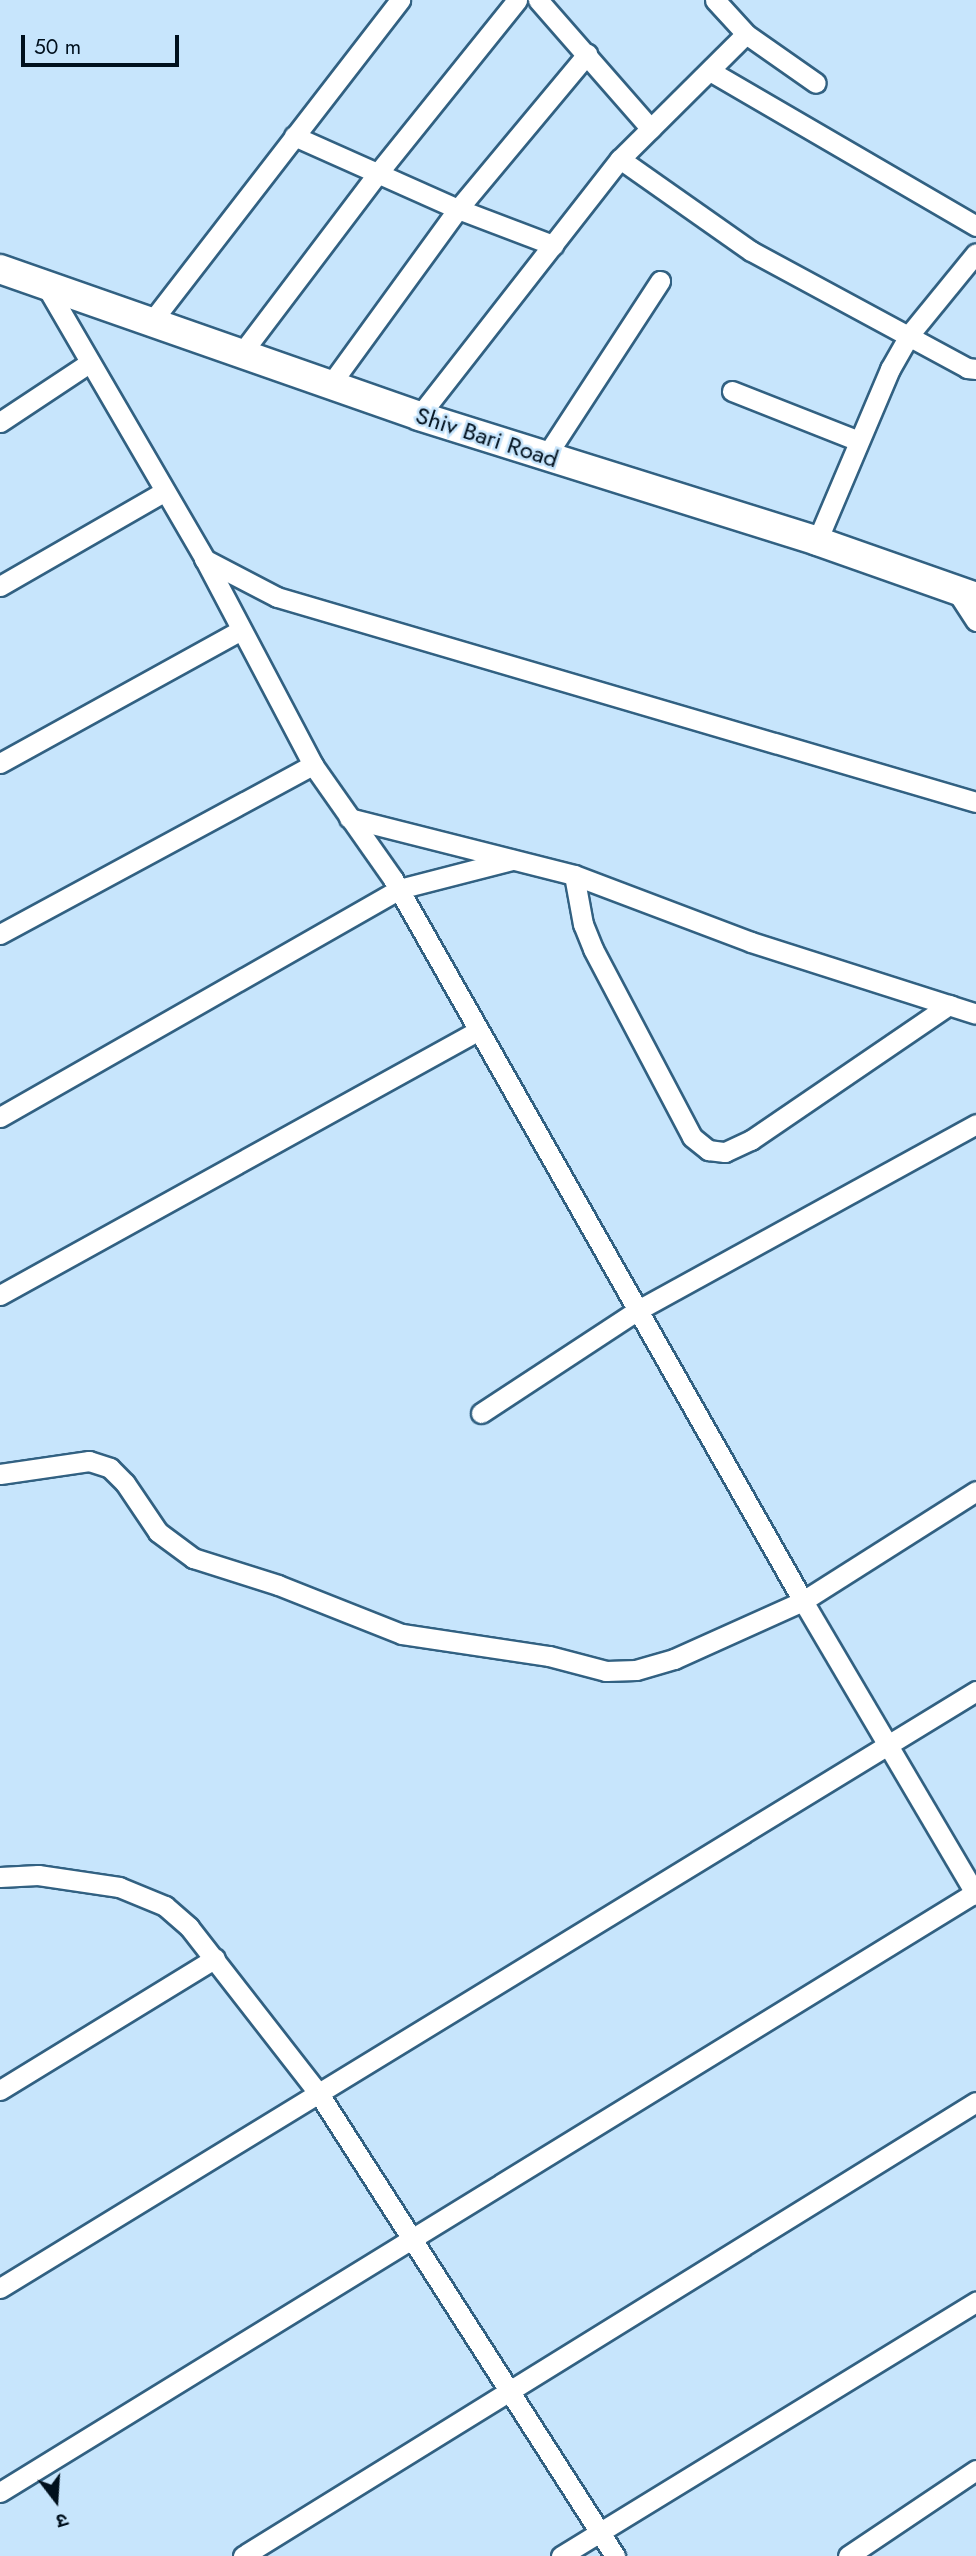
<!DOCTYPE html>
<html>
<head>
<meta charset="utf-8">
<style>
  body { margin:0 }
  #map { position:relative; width:976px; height:2556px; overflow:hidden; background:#c7e5fc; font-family:Jost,"Noto Sans Devanagari",sans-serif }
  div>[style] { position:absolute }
  .roads { filter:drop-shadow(2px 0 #326182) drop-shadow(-2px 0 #326182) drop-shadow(0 2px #326182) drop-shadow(0 -2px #326182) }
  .street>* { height:19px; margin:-9.5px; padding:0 9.5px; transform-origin:9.5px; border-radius:9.5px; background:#fff }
  .secondary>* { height:28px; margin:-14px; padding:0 14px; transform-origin:14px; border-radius:14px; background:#fff }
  span { translate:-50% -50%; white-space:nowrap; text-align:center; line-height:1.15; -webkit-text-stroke:5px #c7e5fc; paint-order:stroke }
  .street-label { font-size:24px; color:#00101d }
  .north { position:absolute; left:21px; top:2465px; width:70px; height:70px; -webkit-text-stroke:5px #c7e5fc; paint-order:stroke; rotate:163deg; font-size:19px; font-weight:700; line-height:28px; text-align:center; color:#00101d }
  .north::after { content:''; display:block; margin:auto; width:24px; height:32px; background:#00101d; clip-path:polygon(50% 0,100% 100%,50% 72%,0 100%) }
  .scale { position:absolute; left:21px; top:35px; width:158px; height:32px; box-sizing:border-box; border:4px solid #00101d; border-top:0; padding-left:9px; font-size:21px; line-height:24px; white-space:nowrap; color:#00101d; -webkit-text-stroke:5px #c7e5fc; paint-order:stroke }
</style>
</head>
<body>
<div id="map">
  <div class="roads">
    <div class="street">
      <i style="left:538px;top:0;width:171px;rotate:48.8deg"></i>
      <i style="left:715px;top:0;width:46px;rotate:47.6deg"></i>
      <i style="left:746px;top:34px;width:85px;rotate:35deg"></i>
      <i style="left:710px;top:71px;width:308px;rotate:30.2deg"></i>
      <i style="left:294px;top:136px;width:180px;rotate:24deg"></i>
      <i style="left:458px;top:209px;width:102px;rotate:20.8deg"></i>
      <i style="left:620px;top:159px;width:160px;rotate:35.1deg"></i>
      <i style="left:751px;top:251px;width:246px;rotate:28.4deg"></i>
      <i style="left:967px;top:368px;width:9px;rotate:6deg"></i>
      <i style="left:46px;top:286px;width:315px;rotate:59.8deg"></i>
      <i style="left:204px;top:558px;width:234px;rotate:62.2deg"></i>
      <i style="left:313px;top:765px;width:139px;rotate:54.9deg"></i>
      <i style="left:393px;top:879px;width:830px;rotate:60.41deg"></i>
      <i style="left:803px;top:1601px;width:341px;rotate:59.5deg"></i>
      <i style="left:152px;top:321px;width:406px;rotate:-52.3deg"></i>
      <i style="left:241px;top:354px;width:227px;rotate:-52.9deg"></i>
      <i style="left:378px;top:173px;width:222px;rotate:-51.2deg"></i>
      <i style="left:330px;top:385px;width:218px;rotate:-54deg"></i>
      <i style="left:458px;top:209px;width:202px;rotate:-50.2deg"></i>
      <i style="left:732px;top:391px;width:136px;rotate:21.5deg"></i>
      <i style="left:419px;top:416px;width:326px;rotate:-52deg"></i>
      <i style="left:620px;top:159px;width:177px;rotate:-44.8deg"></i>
      <i style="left:0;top:422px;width:107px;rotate:-33.5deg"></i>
      <i style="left:546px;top:456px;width:209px;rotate:-56.9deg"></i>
      <i style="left:817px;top:541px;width:187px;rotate:-67deg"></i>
      <i style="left:890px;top:369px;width:40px;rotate:-60.3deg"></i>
      <i style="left:910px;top:334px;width:104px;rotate:-50.8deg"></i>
      <i style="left:204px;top:559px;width:82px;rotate:27.5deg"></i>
      <i style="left:277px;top:597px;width:728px;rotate:16.35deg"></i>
      <i style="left:0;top:586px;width:190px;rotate:-29.9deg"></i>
      <i style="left:955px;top:589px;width:38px;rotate:57deg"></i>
      <i style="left:0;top:763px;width:273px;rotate:-28.9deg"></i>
      <i style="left:349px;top:818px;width:232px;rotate:14.2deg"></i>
      <i style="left:574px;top:875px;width:189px;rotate:20.7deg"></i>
      <i style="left:751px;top:942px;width:236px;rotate:17.7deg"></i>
      <i style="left:574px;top:875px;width:50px;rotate:79.6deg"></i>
      <i style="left:583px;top:924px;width:27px;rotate:68deg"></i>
      <i style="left:593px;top:949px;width:212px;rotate:62.2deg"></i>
      <i style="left:692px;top:1137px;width:21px;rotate:39deg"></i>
      <i style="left:708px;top:1150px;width:17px;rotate:7deg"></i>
      <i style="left:725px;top:1152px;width:29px;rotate:-25deg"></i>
      <i style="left:751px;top:1140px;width:240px;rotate:-34.3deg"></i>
      <i style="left:0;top:934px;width:356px;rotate:-28.4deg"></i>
      <i style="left:0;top:1117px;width:460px;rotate:-29.7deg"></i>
      <i style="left:399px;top:889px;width:117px;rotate:-14.4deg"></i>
      <i style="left:0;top:1295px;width:547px;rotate:-28.95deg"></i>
      <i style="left:481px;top:1413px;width:188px;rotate:-33.3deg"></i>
      <i style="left:638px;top:1310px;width:386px;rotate:-28.8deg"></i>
      <i style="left:0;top:1474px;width:90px;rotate:-8.3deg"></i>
      <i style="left:89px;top:1461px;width:22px;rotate:18deg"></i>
      <i style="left:110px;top:1468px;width:21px;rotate:45deg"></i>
      <i style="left:125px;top:1483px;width:59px;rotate:56deg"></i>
      <i style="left:158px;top:1532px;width:44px;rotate:36.6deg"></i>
      <i style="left:193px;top:1558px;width:89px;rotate:17.6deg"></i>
      <i style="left:278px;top:1585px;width:133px;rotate:21.6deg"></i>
      <i style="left:402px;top:1634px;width:149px;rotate:8.5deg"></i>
      <i style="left:549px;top:1656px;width:59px;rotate:14.7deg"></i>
      <i style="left:606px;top:1671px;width:30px;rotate:-2deg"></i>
      <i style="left:636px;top:1670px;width:40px;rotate:-16deg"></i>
      <i style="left:674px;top:1659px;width:141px;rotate:-24.2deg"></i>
      <i style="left:803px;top:1601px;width:205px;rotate:-32.4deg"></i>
      <i style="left:0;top:1877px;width:38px;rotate:-3deg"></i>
      <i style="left:38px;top:1875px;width:82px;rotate:8.4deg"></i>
      <i style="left:119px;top:1887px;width:50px;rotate:22.4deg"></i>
      <i style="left:165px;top:1906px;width:32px;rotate:41deg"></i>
      <i style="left:189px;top:1927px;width:212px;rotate:52.1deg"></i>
      <i style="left:319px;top:2094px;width:549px;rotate:57.35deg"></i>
      <i style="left:0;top:2090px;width:252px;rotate:-31.5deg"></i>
      <i style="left:0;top:2288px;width:1144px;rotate:-31.45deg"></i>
      <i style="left:0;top:2492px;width:1146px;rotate:-31.58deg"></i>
      <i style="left:243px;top:2556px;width:862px;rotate:-31.77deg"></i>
      <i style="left:561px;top:2556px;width:487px;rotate:-31.5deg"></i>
      <i style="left:848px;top:2556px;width:154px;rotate:-33.9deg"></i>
    </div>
    <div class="secondary">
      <i style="left:0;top:269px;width:444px;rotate:19.3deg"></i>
      <i style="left:419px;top:416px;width:417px;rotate:17.4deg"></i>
      <i style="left:817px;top:541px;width:169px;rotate:19.4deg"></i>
    </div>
  </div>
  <div class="street-label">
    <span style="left:487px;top:437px;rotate:18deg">Shiv Bari Road</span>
  </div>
  <div class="north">उ</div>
  <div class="scale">50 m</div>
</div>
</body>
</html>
